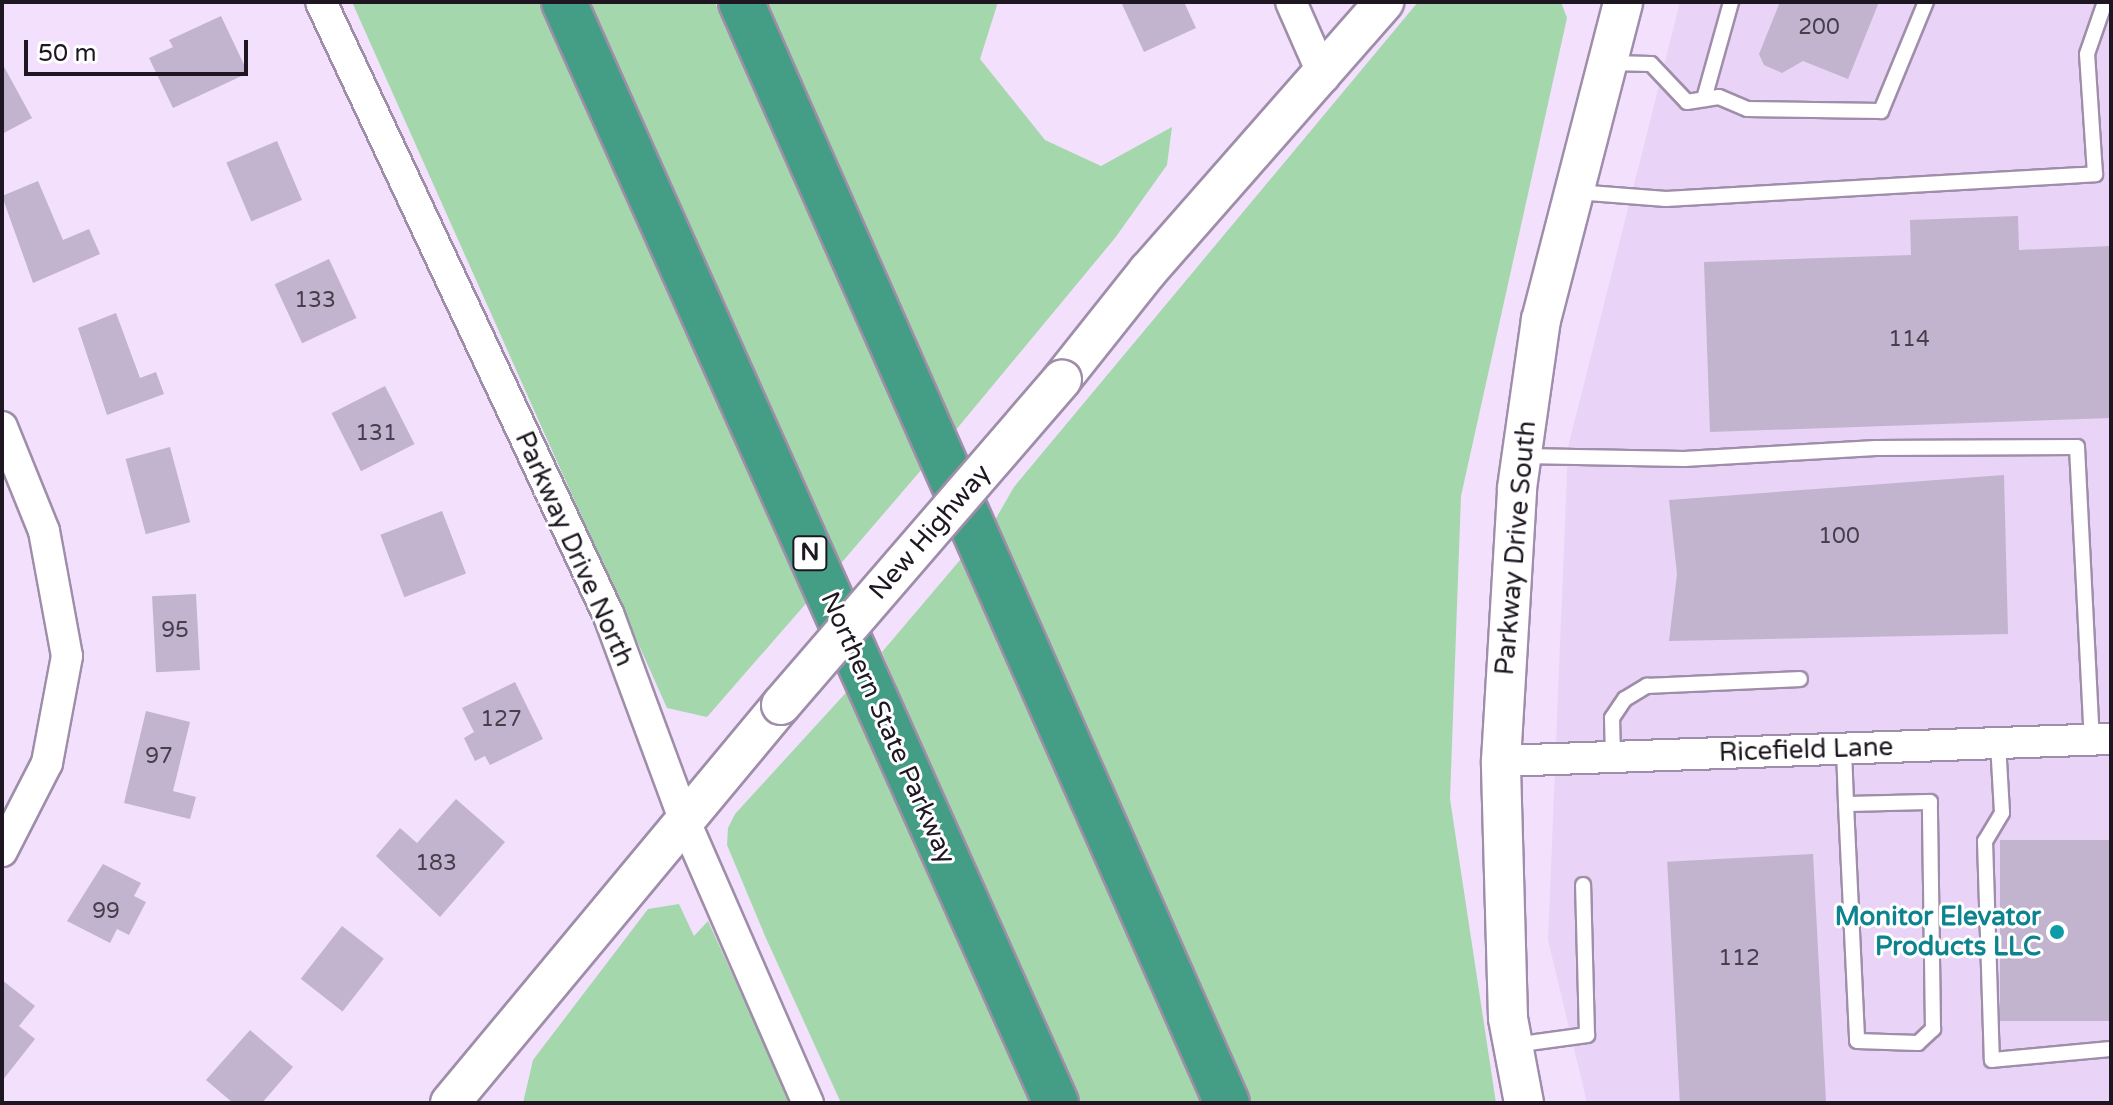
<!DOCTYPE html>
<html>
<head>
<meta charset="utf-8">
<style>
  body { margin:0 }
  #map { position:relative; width:2113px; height:1105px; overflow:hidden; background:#f3e0fd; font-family:"Varela Round",sans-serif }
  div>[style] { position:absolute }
  .built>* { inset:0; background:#e9d3f6 }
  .green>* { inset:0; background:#a5d7ac }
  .building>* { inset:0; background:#c2b3cf; transform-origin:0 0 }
  .roads { filter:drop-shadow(2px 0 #9f8ea9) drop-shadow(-2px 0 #9f8ea9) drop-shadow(0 2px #9f8ea9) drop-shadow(0 -2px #9f8ea9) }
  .service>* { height:14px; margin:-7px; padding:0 7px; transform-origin:7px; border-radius:7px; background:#fff }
  .minor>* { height:30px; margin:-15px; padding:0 15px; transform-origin:15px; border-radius:15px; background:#fff }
  .tertiary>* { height:38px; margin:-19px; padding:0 19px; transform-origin:19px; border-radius:19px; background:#fff }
  .motorway>* { height:44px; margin:-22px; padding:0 22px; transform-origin:22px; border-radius:22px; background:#449e86 }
  .bridges { filter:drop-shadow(2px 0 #9f8ea9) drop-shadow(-2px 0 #9f8ea9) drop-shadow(0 2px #9f8ea9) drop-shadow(0 -2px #9f8ea9) }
  .tertiary-bridge>* { height:38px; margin:-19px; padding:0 19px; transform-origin:19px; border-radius:19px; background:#fff }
  .dots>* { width:22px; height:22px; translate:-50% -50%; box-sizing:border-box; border:4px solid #fff; border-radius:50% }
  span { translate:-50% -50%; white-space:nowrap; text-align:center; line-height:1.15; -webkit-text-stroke:6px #fff; paint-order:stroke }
  .number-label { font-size:22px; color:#473e4c }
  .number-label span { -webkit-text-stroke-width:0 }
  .shield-label span { padding:2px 6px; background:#fff; border:2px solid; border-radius:6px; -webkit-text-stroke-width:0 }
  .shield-label { font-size:24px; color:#1e1721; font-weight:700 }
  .street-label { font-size:26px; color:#1e1721 }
  .culture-label { font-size:26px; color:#0d838f; font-weight:700 }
  .right { translate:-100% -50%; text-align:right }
  .frame { position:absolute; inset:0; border:4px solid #1e1721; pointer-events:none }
  .scale { position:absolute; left:24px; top:40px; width:224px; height:36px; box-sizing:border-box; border:4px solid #1e1721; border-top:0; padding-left:10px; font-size:24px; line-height:28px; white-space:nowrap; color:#1e1721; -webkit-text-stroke:6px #fff; paint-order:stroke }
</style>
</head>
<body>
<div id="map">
  <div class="built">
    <i style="clip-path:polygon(1680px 2px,2111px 2px,2111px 1103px,1587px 1103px,1548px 940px,1568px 447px)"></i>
  </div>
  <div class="green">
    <i style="clip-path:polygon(352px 2px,542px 2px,809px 600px,707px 717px,667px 708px)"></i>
    <i style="clip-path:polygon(586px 2px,715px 2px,922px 469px,837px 568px)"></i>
    <i style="clip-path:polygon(766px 2px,998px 2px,980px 59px,1045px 140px,1101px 166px,1172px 127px,1167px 165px,1115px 238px,950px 437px)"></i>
    <i style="clip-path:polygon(1418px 2px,1561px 2px,1567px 18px,1461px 496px,1450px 799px,1496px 1103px,1252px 1103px,995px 520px,1014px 487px)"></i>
    <i style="clip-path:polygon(966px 553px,1208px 1103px,1074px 1103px,1051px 1055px,882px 652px)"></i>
    <i style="clip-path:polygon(853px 685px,1033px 1103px,841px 1103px,765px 936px,727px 845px,728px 828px,735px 814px)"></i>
    <i style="clip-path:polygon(679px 904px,694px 936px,708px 921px,791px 1103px,523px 1103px,533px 1060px,648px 909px)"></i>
  </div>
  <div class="building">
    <i style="clip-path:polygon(1121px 2px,1184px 2px,1196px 28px,1144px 52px)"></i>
    <i style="clip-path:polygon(1780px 2px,1879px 2px,1848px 79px,1803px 61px,1782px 73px,1764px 65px,1759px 54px)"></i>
    <i style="clip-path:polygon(221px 16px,248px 73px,173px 108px,149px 58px,173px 47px,169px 40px)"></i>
    <i style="clip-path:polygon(2px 63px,32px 118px,2px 134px)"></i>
    <i style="left:277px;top:141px;width:64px;height:55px;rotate:67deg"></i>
    <i style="clip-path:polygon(38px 181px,63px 240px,89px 229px,100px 254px,33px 283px,2px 196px)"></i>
    <i style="clip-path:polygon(2018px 216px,2019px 250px,2111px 246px,2111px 418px,1710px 432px,1704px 262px,1911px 255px,1910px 220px)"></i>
    <i style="left:329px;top:259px;width:65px;height:60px;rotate:65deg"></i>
    <i style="clip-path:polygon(116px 313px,140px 378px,156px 372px,164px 394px,107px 415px,78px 328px)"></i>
    <i style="left:385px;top:386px;width:65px;height:60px;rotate:63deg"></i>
    <i style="left:170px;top:447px;width:78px;height:46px;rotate:75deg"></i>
    <i style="clip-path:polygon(2004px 475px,2008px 634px,1669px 641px,1677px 574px,1669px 500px)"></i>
    <i style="left:442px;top:511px;width:67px;height:66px;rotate:69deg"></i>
    <i style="left:196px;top:594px;width:76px;height:44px;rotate:87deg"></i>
    <i style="clip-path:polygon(515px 682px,543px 739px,490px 765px,485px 756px,475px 761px,464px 738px,474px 732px,462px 708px)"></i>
    <i style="clip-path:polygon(146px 711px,190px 722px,173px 791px,196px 797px,190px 819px,124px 803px)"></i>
    <i style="clip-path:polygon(456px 799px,505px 842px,440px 917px,376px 856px,400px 828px,417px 843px)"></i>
    <i style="left:2111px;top:840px;width:181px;height:111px;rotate:90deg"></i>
    <i style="left:1813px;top:854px;width:249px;height:146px;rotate:87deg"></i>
    <i style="clip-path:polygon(103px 864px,141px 883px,134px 896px,146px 902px,129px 935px,117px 929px,110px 943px,67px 921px)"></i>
    <i style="left:342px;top:926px;width:53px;height:67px;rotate:38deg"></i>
    <i style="clip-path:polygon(2px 980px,35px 1006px,19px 1026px,35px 1039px,2px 1081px)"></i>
    <i style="clip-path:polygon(250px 1030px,293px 1067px,262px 1103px,233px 1103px,206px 1080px)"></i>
  </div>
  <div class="roads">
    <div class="service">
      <i style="left:1609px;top:63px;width:42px;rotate:1.4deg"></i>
      <i style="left:1651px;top:64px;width:52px;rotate:46.5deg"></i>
      <i style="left:1687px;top:102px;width:32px;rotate:-9deg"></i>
      <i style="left:1719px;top:97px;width:30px;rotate:23deg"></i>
      <i style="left:1747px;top:109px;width:134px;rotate:0.9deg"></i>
      <i style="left:1881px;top:111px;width:118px;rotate:-67.6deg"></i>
      <i style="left:1704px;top:99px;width:101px;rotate:-74.4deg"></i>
      <i style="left:1576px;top:192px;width:90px;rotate:4.4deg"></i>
      <i style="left:1666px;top:199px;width:430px;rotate:-3.3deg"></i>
      <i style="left:2095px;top:174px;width:120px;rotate:-93.8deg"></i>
      <i style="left:2087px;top:54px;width:55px;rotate:-70.9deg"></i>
      <i style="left:1523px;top:456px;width:161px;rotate:1.1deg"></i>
      <i style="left:1684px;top:459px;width:192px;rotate:-3.3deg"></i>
      <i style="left:1876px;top:448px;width:201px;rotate:-0.3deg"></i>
      <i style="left:2077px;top:447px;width:293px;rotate:87.1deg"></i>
      <i style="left:1998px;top:743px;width:70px;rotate:86.7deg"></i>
      <i style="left:2002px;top:813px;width:33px;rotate:121deg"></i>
      <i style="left:1985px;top:841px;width:219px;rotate:88.2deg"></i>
      <i style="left:1992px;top:1060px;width:120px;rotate:-5.3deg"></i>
      <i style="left:1844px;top:749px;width:55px;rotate:87.9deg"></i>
      <i style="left:1846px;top:804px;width:237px;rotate:87.3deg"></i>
      <i style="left:1857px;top:1041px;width:61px;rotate:1.9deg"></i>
      <i style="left:1918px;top:1043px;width:21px;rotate:-43deg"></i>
      <i style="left:1933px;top:1029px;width:227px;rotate:-90.8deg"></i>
      <i style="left:1930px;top:802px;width:84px;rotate:178.6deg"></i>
      <i style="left:1613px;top:758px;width:40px;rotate:-91.4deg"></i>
      <i style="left:1612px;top:718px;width:23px;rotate:-56deg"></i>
      <i style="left:1625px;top:699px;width:26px;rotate:-31deg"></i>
      <i style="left:1647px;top:686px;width:153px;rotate:-2.6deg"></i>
      <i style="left:1514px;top:1045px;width:74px;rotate:-7.8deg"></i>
      <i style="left:1587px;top:1035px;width:150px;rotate:-91.5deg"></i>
    </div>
    <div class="minor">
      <i style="left:321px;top:2px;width:678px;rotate:64.87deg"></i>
      <i style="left:609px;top:616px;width:222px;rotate:69.7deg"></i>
      <i style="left:686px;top:824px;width:305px;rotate:66.4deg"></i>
      <i style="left:1291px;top:2px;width:82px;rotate:66.3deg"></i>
      <i style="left:2px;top:427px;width:112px;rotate:68deg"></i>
      <i style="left:44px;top:531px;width:127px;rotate:79.6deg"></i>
      <i style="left:67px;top:656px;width:109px;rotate:100.6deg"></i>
      <i style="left:47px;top:763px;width:99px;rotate:117.1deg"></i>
      <i style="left:1501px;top:761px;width:610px;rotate:-2.07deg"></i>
    </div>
    <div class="tertiary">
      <i style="left:1062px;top:379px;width:138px;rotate:-51.5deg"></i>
      <i style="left:1148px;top:271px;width:358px;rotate:-48.7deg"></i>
      <i style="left:450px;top:1103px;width:518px;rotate:-50.25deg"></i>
      <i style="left:1524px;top:1103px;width:86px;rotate:-100.7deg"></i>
      <i style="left:1508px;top:1018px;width:257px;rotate:-91.6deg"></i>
      <i style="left:1501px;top:761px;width:273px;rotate:-86.6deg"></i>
      <i style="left:1517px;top:488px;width:170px;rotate:-81.9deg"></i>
      <i style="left:1541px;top:320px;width:328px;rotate:-75.5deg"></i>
    </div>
    <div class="motorway">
      <i style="left:564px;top:2px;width:1206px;rotate:65.92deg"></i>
      <i style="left:741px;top:2px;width:1203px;rotate:66.18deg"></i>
    </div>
  </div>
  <div class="bridges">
    <div class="tertiary-bridge">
      <i style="left:781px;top:705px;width:430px;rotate:-49.2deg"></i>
    </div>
  </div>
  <div class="dots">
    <i style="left:2057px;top:932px;background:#0f9aa8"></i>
  </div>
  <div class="number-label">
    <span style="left:1819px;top:28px">200</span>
    <span style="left:315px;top:301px">133</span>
    <span style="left:1909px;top:340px">114</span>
    <span style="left:376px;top:434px">131</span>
    <span style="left:1839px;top:537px">100</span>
    <span style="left:175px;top:631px">95</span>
    <span style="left:501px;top:720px">127</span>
    <span style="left:159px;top:757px">97</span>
    <span style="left:436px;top:864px">183</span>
    <span style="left:106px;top:912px">99</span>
    <span style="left:1739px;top:959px">112</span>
  </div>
  <div class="shield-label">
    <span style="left:810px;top:553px">N</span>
  </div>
  <div class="street-label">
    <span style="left:930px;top:532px;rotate:-49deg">New Highway</span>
    <span style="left:1516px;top:548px;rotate:-85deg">Parkway Drive South</span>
    <span style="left:574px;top:549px;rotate:66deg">Parkway Drive North</span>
    <span style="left:888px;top:728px;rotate:66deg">Northern State Parkway</span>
    <span style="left:1806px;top:750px;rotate:-2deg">Ricefield Lane</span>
  </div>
  <div class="culture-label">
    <span class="right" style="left:2041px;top:932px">Monitor Elevator<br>Products LLC</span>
  </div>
  <div class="frame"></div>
  <div class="scale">50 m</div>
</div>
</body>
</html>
